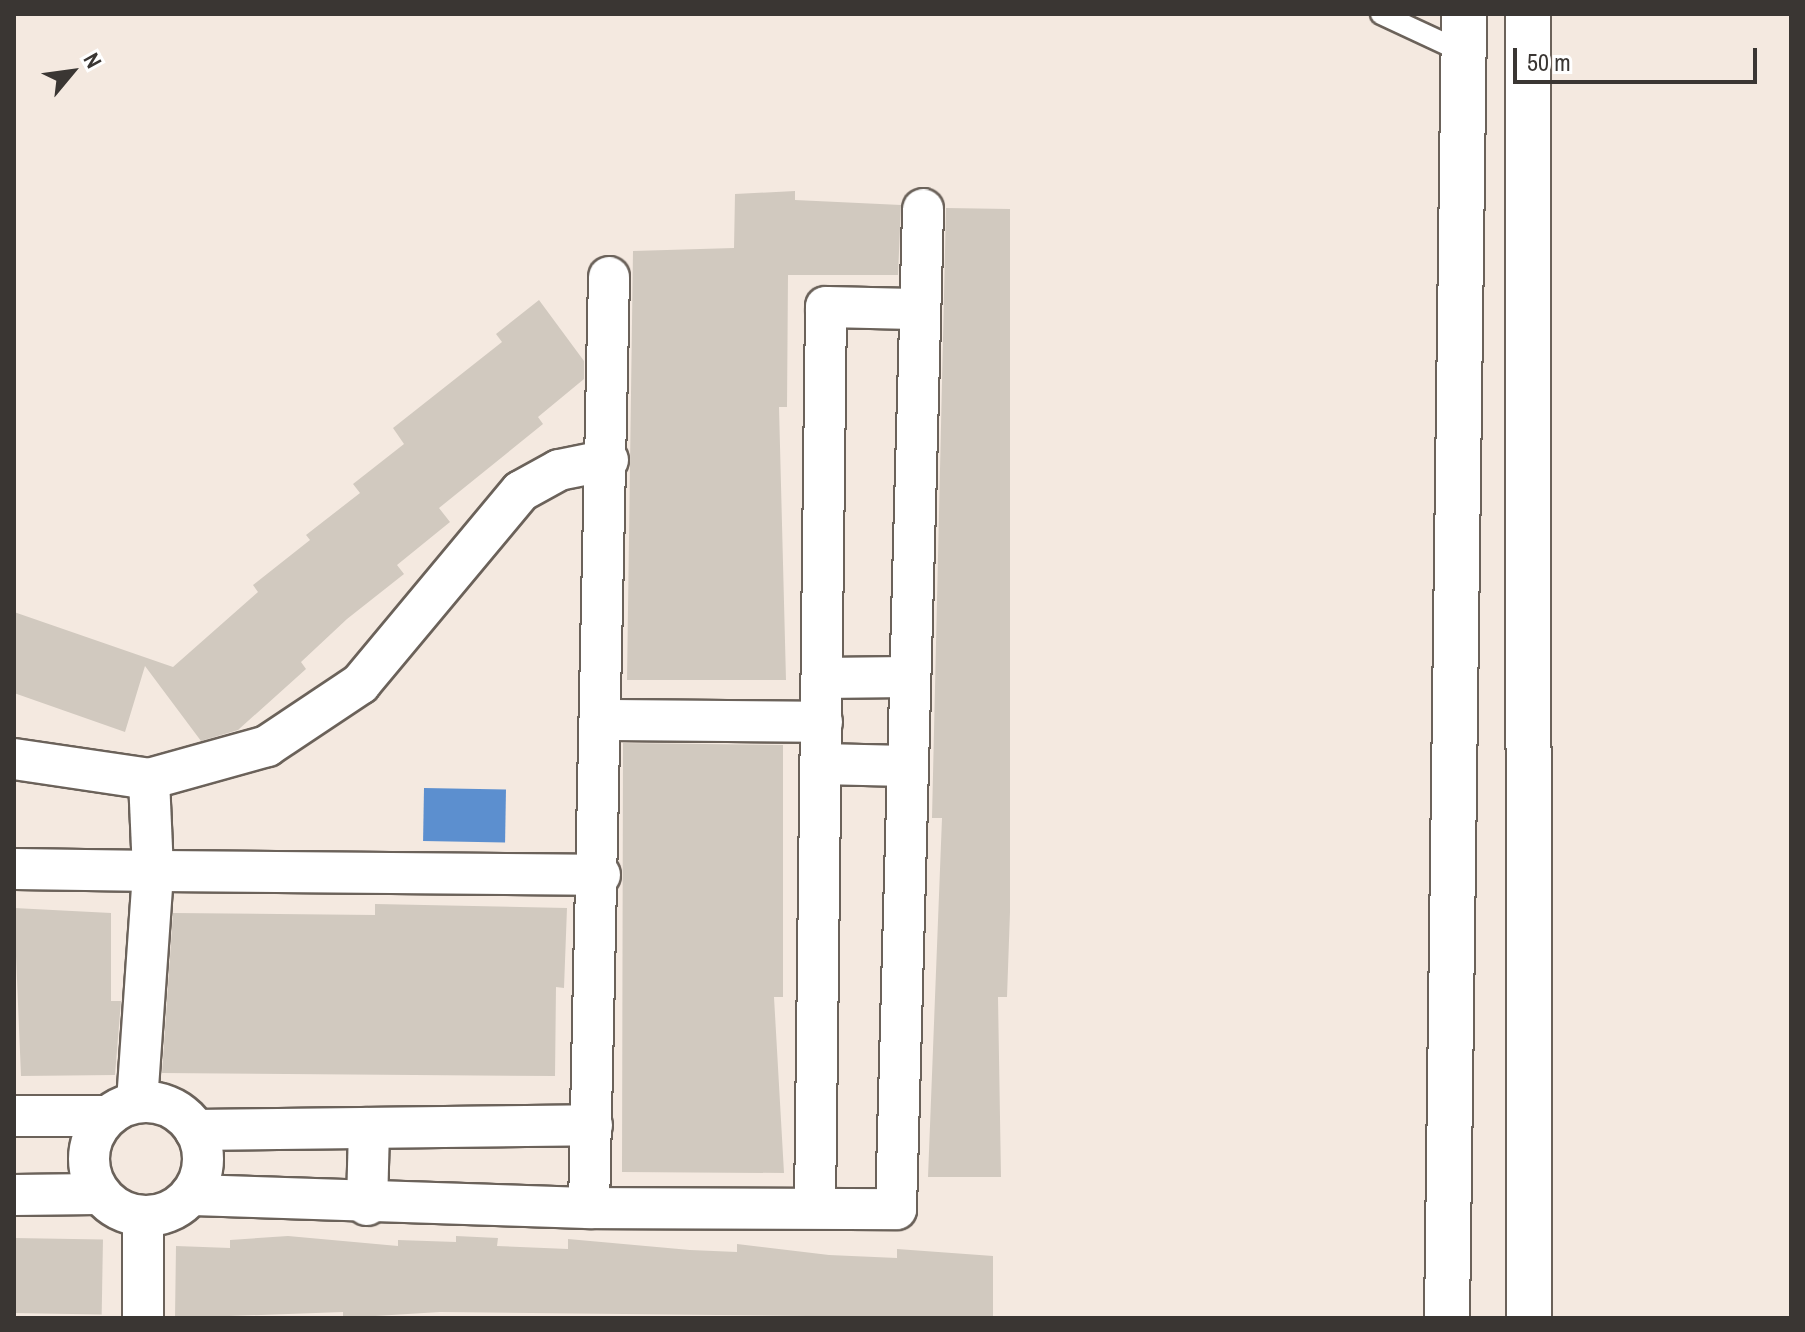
<!DOCTYPE html>
<html>
<head>
<meta charset="utf-8">
<style>
  body { margin:0 }
  #map { position:relative; width:1805px; height:1332px; overflow:hidden; background:#f4e9e0; font-family:"Archivo Narrow",sans-serif }
  div>[style] { position:absolute }
  .water>* { inset:0; background:#5c8fcf; transform-origin:0 0 }
  .building>* { inset:0; background:#d1c9bf; transform-origin:0 0 }
  .roads { filter:drop-shadow(2px 0 #6b625a) drop-shadow(-2px 0 #6b625a) drop-shadow(0 2px #6b625a) drop-shadow(0 -2px #6b625a) }
  .service>* { height:20px; margin:-10px; padding:0 10px; transform-origin:10px; border-radius:10px; background:#fff }
  .minor>* { height:40px; margin:-20px; padding:0 20px; transform-origin:20px; border-radius:20px; background:#fff }
  .minor>.ring { margin:-20px; padding:0; box-sizing:content-box; background:none; border:40px solid #fff; border-radius:50% }
  .tertiary>* { height:44px; margin:-22px; padding:0 22px; transform-origin:22px; border-radius:22px; background:#fff }
  span { translate:-50% -50%; white-space:nowrap; text-align:center; line-height:1.15; -webkit-text-stroke:7px #fff; paint-order:stroke }
  .frame { position:absolute; inset:0; border:16px solid #3a3633; pointer-events:none }
  .north { position:absolute; left:32px; top:32px; width:80px; height:80px; -webkit-text-stroke:6px #fff; paint-order:stroke; rotate:61deg; font-size:22px; font-weight:700; line-height:32px; text-align:center; color:#3a3633 }
  .north::after { content:''; display:block; margin:auto; width:28px; height:36px; background:#3a3633; clip-path:polygon(50% 0,100% 100%,50% 72%,0 100%) }
  .scale { position:absolute; left:1513px; top:48px; width:244px; height:36px; box-sizing:border-box; border:4px solid #3a3633; border-top:0; padding-left:10px; font-size:24px; line-height:28px; white-space:nowrap; color:#3a3633; -webkit-text-stroke:6px #fff; paint-order:stroke }
</style>
</head>
<body>
<div id="map">
  <div class="water">
    <i style="left:424px;top:788px;width:82px;height:53px;rotate:1deg"></i>
  </div>
  <div class="building">
    <i style="clip-path:polygon(795px 191px,795px 200px,901px 205px,898px 275px,788px 275px,787px 407px,779px 407px,786px 680px,627px 680px,633px 251px,734px 248px,735px 194px)"></i>
    <i style="clip-path:polygon(946px 208px,1010px 209px,1010px 912px,1007px 997px,998px 997px,1001px 1177px,928px 1177px,942px 818px,932px 818px)"></i>
    <i style="clip-path:polygon(539px 300px,584px 361px,584px 379px,538px 417px,543px 424px,439px 508px,450px 522px,397px 565px,404px 574px,347px 619px,301px 662px,306px 669px,238px 730px,201px 741px,145px 666px,125px 732px,14px 693px,14px 612px,173px 667px,258px 592px,253px 585px,310px 540px,306px 535px,360px 493px,353px 484px,404px 444px,393px 428px,502px 342px,496px 334px)"></i>
    <i style="clip-path:polygon(623px 743px,783px 745px,783px 997px,774px 997px,784px 1173px,622px 1172px)"></i>
    <i style="clip-path:polygon(375px 904px,567px 908px,564px 988px,556px 987px,555px 1076px,162px 1073px,173px 913px,375px 915px)"></i>
    <i style="clip-path:polygon(14px 908px,111px 913px,111px 1001px,121px 1001px,115px 1075px,21px 1076px)"></i>
    <i style="clip-path:polygon(288px 1236px,398px 1246px,398px 1240px,456px 1242px,456px 1236px,498px 1238px,497px 1246px,568px 1249px,568px 1239px,690px 1250px,737px 1252px,737px 1244px,829px 1255px,897px 1258px,897px 1249px,993px 1256px,993px 1318px,440px 1312px,343px 1318px,343px 1312px,175px 1318px,176px 1246px,230px 1248px,230px 1240px)"></i>
    <i style="left:14px;top:1238px;width:89px;height:75px;rotate:1deg"></i>
  </div>
  <div class="roads">
    <div class="service">
      <i style="left:1381px;top:14px;width:90px;rotate:24.9deg"></i>
    </div>
    <div class="minor">
      <i style="left:822px;top:678px;width:86px;rotate:-0.7deg"></i>
      <i style="left:604px;top:720px;width:218px;rotate:0.5deg"></i>
      <i style="left:14px;top:759px;width:136px;rotate:8.4deg"></i>
      <i style="left:149px;top:779px;width:123px;rotate:-15.6deg"></i>
      <i style="left:267px;top:746px;width:112px;rotate:-33.7deg"></i>
      <i style="left:360px;top:684px;width:251px;rotate:-50.2deg"></i>
      <i style="left:521px;top:491px;width:43px;rotate:-28.9deg"></i>
      <i style="left:559px;top:470px;width:50px;rotate:-11.5deg"></i>
      <i style="left:821px;top:764px;width:85px;rotate:1.3deg"></i>
      <i style="left:14px;top:869px;width:139px;rotate:0.8deg"></i>
      <i style="left:153px;top:871px;width:92px;rotate:-92.5deg"></i>
      <i class="ring" style="left:89px;top:1102px;width:74px;height:74px"></i>
      <i style="left:137px;top:1102px;width:232px;rotate:-86deg"></i>
      <i style="left:153px;top:871px;width:447px;rotate:0.5deg"></i>
      <i style="left:14px;top:1116px;width:93px"></i>
      <i style="left:195px;top:1130px;width:397px;rotate:-0.7deg"></i>
      <i style="left:14px;top:1195px;width:83px;rotate:-0.7deg"></i>
      <i style="left:191px;top:1195px;width:398px;rotate:1.9deg"></i>
      <i style="left:589px;top:1208px;width:931px;rotate:-88.77deg"></i>
      <i style="left:367px;top:1205px;width:77px;rotate:-88.5deg"></i>
      <i style="left:815px;top:1207px;width:900px;rotate:-89.3deg"></i>
      <i style="left:826px;top:307px;width:89px;rotate:1.3deg"></i>
      <i style="left:589px;top:1208px;width:307px;rotate:0.2deg"></i>
      <i style="left:896px;top:1209px;width:1000px;rotate:-88.45deg"></i>
      <i style="left:143px;top:1318px;width:101px;rotate:-90deg"></i>
    </div>
    <div class="tertiary">
      <i style="left:1528px;top:14px;width:1304px;rotate:89.96deg"></i>
      <i style="left:1447px;top:1318px;width:1304px;rotate:-89.25deg"></i>
    </div>
  </div>
  <div class="frame"></div>
  <div class="north">N</div>
  <div class="scale">50 m</div>
</div>
</body>
</html>
